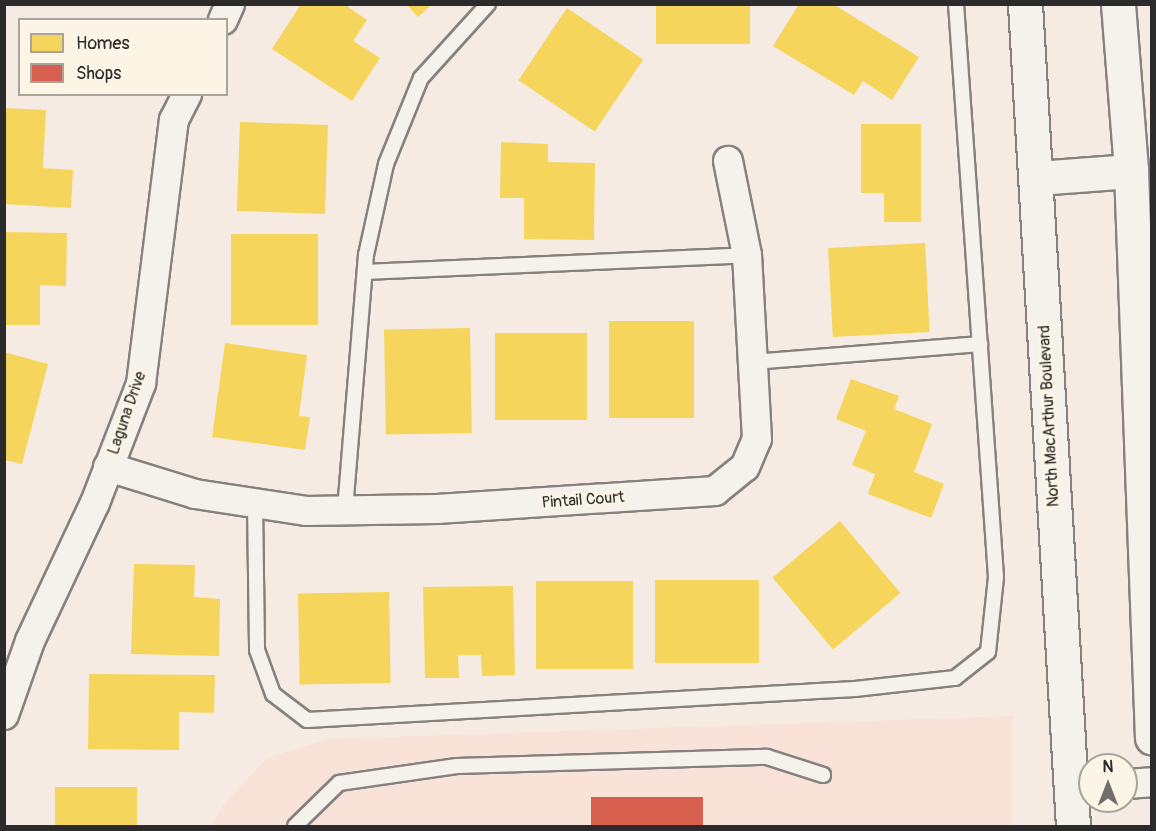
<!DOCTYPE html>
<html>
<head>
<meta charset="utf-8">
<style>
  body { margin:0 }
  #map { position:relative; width:1156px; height:831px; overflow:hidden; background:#f5ebe3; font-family:Pangolin,sans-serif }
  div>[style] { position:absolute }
  .built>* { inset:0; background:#f9e3d9 }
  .homes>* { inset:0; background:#f6d55c; transform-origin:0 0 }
  .shops>* { inset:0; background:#d6604d; transform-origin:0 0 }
  .roads { filter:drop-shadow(2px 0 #86817e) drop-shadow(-2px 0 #86817e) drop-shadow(0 2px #86817e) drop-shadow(0 -2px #86817e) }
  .lane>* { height:14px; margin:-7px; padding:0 7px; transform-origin:7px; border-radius:7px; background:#f5f1eb }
  .street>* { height:28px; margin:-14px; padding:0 14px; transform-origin:14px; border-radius:14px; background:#f5f1eb }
  .secondary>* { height:33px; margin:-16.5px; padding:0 16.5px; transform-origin:16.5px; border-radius:16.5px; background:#f5f1eb }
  span { translate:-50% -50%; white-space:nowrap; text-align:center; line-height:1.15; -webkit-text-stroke:6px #fcf5e5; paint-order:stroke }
  .street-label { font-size:16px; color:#2b2b2b }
  .frame { position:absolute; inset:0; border:6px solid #2b2b2b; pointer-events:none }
  .legend { position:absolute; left:18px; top:18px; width:210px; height:78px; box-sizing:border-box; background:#fcf5e5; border:2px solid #a8a49b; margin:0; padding:8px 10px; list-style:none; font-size:18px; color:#2b2b2b }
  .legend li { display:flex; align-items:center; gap:12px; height:30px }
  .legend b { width:30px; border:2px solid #a8a49b }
  .north { position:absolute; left:1078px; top:753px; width:60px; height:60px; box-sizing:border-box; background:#fcf5e5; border:2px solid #a8a49b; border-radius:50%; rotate:0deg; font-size:16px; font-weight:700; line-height:24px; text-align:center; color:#2b2b2b }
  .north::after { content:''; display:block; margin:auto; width:21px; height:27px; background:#726e6b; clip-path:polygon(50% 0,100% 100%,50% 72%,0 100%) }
</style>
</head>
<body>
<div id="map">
  <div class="built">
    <i style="clip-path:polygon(1013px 716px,1013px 826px,213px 826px,222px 806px,268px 757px,329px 739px)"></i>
  </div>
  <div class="homes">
    <i style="clip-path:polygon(301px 4px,344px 4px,367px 20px,353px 41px,380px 58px,352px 101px,272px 49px)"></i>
    <i style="clip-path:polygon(406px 4px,432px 4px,418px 17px)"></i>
    <i style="left:656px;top:4px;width:94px;height:40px"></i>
    <i style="clip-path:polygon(799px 4px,833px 4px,919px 57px,892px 100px,863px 81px,854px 95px,773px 46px)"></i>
    <i style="left:567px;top:8px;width:92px;height:87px;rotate:34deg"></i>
    <i style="clip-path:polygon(4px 108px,46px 110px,43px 168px,73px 170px,71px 208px,4px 204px)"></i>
    <i style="left:240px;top:122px;width:88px;height:89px;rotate:2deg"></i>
    <i style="clip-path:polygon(861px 124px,921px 124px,921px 222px,884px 222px,884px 193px,861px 193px)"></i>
    <i style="clip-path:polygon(501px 142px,548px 144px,548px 162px,595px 163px,594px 240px,524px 239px,524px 198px,500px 198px)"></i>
    <i style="clip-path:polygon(4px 232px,67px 233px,66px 286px,40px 285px,40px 325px,4px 325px)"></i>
    <i style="left:231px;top:234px;width:87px;height:91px"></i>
    <i style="left:925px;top:243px;width:89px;height:97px;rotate:87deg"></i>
    <i style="left:609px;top:321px;width:85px;height:97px"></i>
    <i style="left:470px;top:328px;width:105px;height:86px;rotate:89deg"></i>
    <i style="left:495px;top:333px;width:92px;height:87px"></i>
    <i style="clip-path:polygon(225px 343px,307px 355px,299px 416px,310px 417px,305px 450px,212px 437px)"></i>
    <i style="clip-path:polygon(4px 352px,48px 364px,22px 464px,4px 460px)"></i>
    <i style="clip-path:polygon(851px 379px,899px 396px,894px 409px,932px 424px,914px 472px,944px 484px,931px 518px,868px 494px,875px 474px,852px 465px,866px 431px,836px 419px)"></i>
    <i style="left:840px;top:521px;width:94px;height:88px;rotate:50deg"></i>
    <i style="clip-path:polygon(134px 564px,195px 565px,194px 597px,220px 599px,219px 656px,131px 654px)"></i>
    <i style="left:655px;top:580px;width:104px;height:83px"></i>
    <i style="left:536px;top:581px;width:97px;height:88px"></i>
    <i style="clip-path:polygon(513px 586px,515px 675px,482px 676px,481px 655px,458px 655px,459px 678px,425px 678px,423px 587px)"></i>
    <i style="left:389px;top:592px;width:91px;height:91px;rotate:89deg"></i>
    <i style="clip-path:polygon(89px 674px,215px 675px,214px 713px,179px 712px,179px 750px,88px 749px)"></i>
    <i style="left:55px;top:787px;width:82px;height:39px"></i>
  </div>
  <div class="shops">
    <i style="left:703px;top:797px;width:29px;height:112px;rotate:90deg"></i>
  </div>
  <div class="roads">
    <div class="lane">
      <i style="left:365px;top:272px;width:382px;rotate:-2.5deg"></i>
      <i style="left:753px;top:362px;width:228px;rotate:-4.5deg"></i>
      <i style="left:255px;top:503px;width:147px;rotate:89.2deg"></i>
      <i style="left:257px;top:650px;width:47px;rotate:70deg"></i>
      <i style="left:273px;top:694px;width:43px;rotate:37.4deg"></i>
      <i style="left:307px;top:720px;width:549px;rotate:-3.24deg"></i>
      <i style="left:855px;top:689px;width:101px;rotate:-6.3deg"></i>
      <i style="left:955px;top:678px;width:42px;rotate:-38.2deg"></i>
      <i style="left:988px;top:652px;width:75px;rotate:-83.9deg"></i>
      <i style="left:996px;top:577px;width:574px;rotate:-93.99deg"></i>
      <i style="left:345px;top:510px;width:256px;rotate:-85.3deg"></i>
      <i style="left:366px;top:255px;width:93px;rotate:-77.6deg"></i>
      <i style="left:386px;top:164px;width:93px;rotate:-67.9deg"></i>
      <i style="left:421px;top:78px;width:100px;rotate:-47.8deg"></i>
      <i style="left:295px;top:826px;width:62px;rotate:-44.3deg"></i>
      <i style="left:339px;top:783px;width:119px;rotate:-8.2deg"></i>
      <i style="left:457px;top:766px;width:310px;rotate:-1.7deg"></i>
      <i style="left:767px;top:757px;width:59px;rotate:17.8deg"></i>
    </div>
    <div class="street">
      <i style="left:223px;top:20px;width:17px;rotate:-66deg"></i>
      <i style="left:108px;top:467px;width:91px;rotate:17.2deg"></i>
      <i style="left:195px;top:494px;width:112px;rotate:8.7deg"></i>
      <i style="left:306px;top:511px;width:131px;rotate:-0.9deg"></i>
      <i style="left:437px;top:509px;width:279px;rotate:-3.7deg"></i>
      <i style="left:715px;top:491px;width:38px;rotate:-39deg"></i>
      <i style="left:745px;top:467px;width:30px;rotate:-67deg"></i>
      <i style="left:757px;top:439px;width:184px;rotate:-93.1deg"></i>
      <i style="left:747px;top:255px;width:96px;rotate:-101.4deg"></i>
      <i style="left:4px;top:715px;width:78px;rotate:-70.6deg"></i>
      <i style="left:30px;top:641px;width:153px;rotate:-64.8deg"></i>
      <i style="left:95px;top:503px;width:128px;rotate:-68.9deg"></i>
      <i style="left:141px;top:384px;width:266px;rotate:-82.9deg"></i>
      <i style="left:174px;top:120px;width:29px;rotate:-63deg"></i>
      <i style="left:1126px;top:784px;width:26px;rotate:-4deg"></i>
    </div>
    <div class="secondary">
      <i style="left:1025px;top:4px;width:823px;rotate:86.66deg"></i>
      <i style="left:1118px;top:4px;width:168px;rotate:85.5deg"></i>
      <i style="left:1131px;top:171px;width:567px;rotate:87.88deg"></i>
      <i style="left:1037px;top:178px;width:94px;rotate:-4.3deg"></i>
    </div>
  </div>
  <div class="street-label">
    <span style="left:127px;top:413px;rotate:-71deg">Laguna Drive</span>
    <span style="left:1049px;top:416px;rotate:-93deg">North MacArthur Boulevard</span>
    <span style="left:583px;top:500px;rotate:-4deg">Pintail Court</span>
  </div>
  <div class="frame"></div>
  <ul class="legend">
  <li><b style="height:16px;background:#f6d55c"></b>Homes</li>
  <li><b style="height:16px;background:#d6604d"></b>Shops</li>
  </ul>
  <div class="north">N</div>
</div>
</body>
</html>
